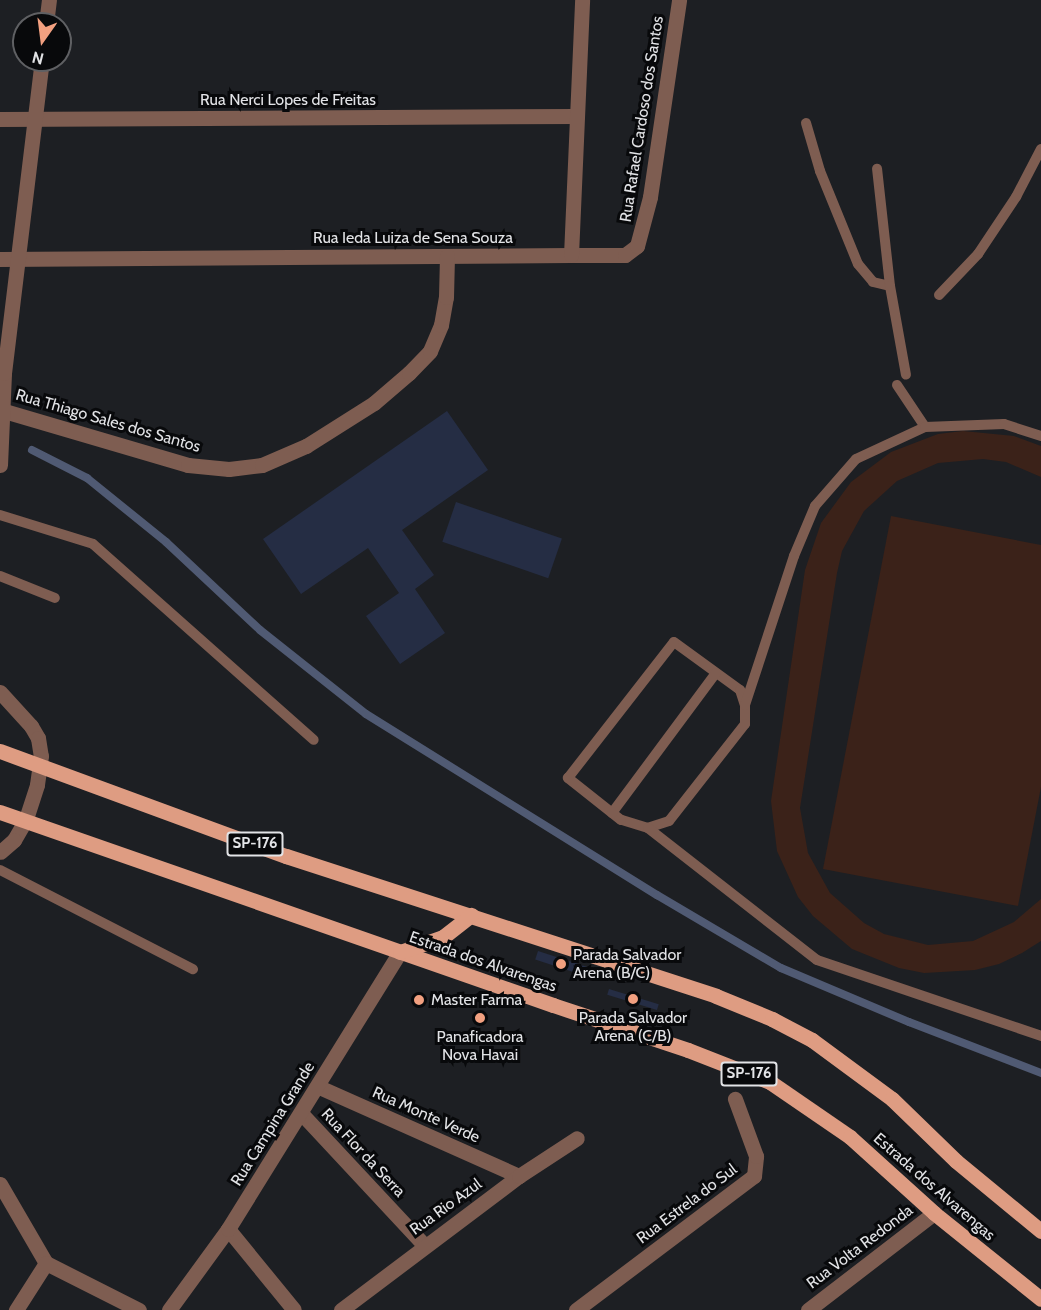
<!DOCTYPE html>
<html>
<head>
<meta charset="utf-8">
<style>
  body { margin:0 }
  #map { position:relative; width:1041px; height:1310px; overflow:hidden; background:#1d1f23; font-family:Cabin,sans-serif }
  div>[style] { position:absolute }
  .green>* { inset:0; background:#3b2219 }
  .stream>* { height:8px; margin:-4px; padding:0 4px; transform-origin:4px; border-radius:4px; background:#505a73 }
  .building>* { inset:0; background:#252d44; transform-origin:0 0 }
  .service>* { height:10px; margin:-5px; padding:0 5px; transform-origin:5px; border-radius:5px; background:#7e5d51 }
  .minor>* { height:15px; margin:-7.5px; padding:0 7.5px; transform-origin:7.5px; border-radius:7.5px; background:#7e5d51 }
  .primary>* { height:15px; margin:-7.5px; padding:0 7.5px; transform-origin:7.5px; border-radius:7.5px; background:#de9c82 }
  .dots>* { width:16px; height:16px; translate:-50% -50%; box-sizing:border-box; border:3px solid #08090b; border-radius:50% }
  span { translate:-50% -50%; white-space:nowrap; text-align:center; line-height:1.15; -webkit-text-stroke:6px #08090b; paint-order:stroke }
  .shield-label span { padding:2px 4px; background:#08090b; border:2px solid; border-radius:4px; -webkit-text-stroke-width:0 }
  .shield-label { font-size:15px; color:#e2e3e6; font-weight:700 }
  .street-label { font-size:16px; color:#e2e3e6 }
  .poi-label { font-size:16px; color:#e2e3e6 }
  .left { translate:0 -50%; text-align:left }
  .north { position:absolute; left:12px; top:12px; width:60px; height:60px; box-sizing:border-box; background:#08090b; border:2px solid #5f6063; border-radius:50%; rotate:194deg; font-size:16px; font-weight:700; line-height:24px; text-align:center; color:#e2e3e6 }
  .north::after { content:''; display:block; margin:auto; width:21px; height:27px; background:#f2a080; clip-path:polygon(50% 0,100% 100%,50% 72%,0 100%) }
</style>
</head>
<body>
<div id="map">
  <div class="green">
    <i style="clip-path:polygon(963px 431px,1014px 436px,1041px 446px,1041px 477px,1006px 462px,983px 459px,938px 463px,897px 481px,864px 511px,842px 551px,837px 573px,800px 808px,808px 853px,830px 893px,864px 923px,884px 934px,928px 945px,973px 941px,1014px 922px,1041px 899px,1041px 941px,1022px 953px,999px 964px,975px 970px,924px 973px,899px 968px,852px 949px,813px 916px,798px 897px,777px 851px,771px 801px,805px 570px,821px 523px,851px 482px,891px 452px,938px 434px)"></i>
    <i style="clip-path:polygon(891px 516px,1041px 545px,1041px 787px,1018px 906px,823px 869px)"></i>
  </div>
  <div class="stream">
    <i style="left:32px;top:450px;width:62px;rotate:27deg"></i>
    <i style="left:87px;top:478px;width:102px;rotate:39deg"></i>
    <i style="left:166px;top:542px;width:129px;rotate:43.1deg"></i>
    <i style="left:260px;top:630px;width:135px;rotate:38.4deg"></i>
    <i style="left:366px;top:714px;width:343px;rotate:31.9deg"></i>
    <i style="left:657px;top:895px;width:144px;rotate:30.5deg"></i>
    <i style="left:781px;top:968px;width:139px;rotate:22.9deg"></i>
    <i style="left:909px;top:1022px;width:142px;rotate:21.1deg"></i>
  </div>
  <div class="building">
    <i style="clip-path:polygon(447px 411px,488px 470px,402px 530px,434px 575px,415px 589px,445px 633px,400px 664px,366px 616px,399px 593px,368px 548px,301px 594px,263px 539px)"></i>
    <i style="left:456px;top:502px;width:112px;height:42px;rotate:19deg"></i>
    <i style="left:538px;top:951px;width:52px;height:9px;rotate:18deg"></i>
    <i style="left:609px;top:989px;width:52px;height:6px;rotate:17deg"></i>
  </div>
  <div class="service">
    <i style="left:806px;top:123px;width:50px;rotate:73.7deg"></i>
    <i style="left:820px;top:171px;width:100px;rotate:67.8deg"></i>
    <i style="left:858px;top:264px;width:23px;rotate:50deg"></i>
    <i style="left:873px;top:282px;width:17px;rotate:13deg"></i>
    <i style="left:890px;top:286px;width:118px;rotate:-96.3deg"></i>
    <i style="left:890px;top:286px;width:90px;rotate:79.8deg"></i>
    <i style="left:939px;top:295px;width:57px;rotate:-46.4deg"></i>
    <i style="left:978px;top:254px;width:69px;rotate:-56.3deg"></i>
    <i style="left:1016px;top:197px;width:54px;rotate:-62.5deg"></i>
    <i style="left:897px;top:385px;width:50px;rotate:56.3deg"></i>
    <i style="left:0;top:515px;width:97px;rotate:17.3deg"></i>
    <i style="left:93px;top:544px;width:295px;rotate:41.6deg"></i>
    <i style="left:0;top:576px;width:59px;rotate:21.8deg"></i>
    <i style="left:674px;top:642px;width:82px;rotate:36deg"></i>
    <i style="left:740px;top:690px;width:16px;rotate:72deg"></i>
    <i style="left:745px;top:705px;width:19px;rotate:90deg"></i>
    <i style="left:745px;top:724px;width:123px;rotate:128.1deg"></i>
    <i style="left:669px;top:821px;width:22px;rotate:162deg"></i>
    <i style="left:648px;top:828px;width:28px;rotate:-163deg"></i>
    <i style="left:621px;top:820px;width:68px;rotate:-141.6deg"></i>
    <i style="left:568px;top:778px;width:172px;rotate:-52.1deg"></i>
    <i style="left:745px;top:705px;width:157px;rotate:-71.8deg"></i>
    <i style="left:794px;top:556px;width:54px;rotate:-67.2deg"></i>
    <i style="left:815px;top:506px;width:62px;rotate:-48.9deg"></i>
    <i style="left:856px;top:459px;width:76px;rotate:-24.9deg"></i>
    <i style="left:925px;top:427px;width:79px;rotate:-2.2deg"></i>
    <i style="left:1004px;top:424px;width:39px;rotate:18deg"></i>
    <i style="left:612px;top:813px;width:174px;rotate:-53.4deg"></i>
    <i style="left:648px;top:828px;width:214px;rotate:38deg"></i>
    <i style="left:817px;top:960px;width:237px;rotate:18.7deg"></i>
    <i style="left:0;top:870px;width:217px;rotate:27.2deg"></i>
  </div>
  <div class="minor">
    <i style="left:46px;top:24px;width:24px;rotate:-83deg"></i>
    <i style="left:0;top:119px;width:577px;rotate:-0.3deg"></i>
    <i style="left:571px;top:255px;width:54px"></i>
    <i style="left:625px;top:255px;width:15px;rotate:-37deg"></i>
    <i style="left:637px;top:246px;width:51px;rotate:-75.1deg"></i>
    <i style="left:650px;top:197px;width:199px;rotate:-81.6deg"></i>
    <i style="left:0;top:259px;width:571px;rotate:-0.4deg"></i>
    <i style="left:571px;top:255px;width:255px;rotate:-87.5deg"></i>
    <i style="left:1px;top:410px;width:195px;rotate:16.4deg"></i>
    <i style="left:188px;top:465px;width:41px;rotate:5.6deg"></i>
    <i style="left:229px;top:469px;width:33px;rotate:-7deg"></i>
    <i style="left:262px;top:465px;width:48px;rotate:-23.4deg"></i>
    <i style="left:306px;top:446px;width:80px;rotate:-32.3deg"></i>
    <i style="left:374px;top:403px;width:46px;rotate:-40.6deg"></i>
    <i style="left:409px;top:373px;width:30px;rotate:-46deg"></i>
    <i style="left:430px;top:351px;width:28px;rotate:-67deg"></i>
    <i style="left:441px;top:325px;width:28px;rotate:-80deg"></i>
    <i style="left:446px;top:297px;width:41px;rotate:-88.6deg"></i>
    <i style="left:0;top:465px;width:92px;rotate:-87.5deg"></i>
    <i style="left:4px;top:373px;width:315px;rotate:-83.1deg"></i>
    <i style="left:0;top:692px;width:46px;rotate:47.6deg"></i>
    <i style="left:31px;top:726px;width:14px;rotate:60deg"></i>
    <i style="left:38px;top:738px;width:18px;rotate:81deg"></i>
    <i style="left:41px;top:756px;width:29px;rotate:98deg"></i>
    <i style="left:37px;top:785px;width:38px;rotate:108deg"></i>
    <i style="left:25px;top:821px;width:22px;rotate:120deg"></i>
    <i style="left:14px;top:840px;width:18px;rotate:139deg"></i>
    <i style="left:319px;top:1087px;width:219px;rotate:24deg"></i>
    <i style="left:301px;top:1113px;width:180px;rotate:47deg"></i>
    <i style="left:0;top:1184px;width:91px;rotate:59.8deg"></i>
    <i style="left:46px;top:1263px;width:56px;rotate:122.6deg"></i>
    <i style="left:228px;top:1229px;width:104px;rotate:50.8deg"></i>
    <i style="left:46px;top:1263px;width:104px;rotate:26.8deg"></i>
    <i style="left:169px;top:1310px;width:100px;rotate:-53.9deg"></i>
    <i style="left:228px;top:1229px;width:326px;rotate:-58.2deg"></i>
    <i style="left:341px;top:1310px;width:223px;rotate:-37deg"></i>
    <i style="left:519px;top:1176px;width:69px;rotate:-33.2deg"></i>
    <i style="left:576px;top:1310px;width:223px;rotate:-37deg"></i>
    <i style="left:754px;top:1176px;width:20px;rotate:-84deg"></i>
    <i style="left:756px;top:1156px;width:61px;rotate:-110.2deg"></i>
    <i style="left:808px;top:1310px;width:159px;rotate:-37.6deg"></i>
  </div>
  <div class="primary">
    <i style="left:0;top:751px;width:305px;rotate:20.2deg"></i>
    <i style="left:286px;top:856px;width:452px;rotate:18deg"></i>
    <i style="left:716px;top:996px;width:61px;rotate:22.3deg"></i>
    <i style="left:772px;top:1019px;width:45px;rotate:27.7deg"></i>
    <i style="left:812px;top:1040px;width:99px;rotate:36.4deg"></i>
    <i style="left:892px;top:1099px;width:89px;rotate:44.1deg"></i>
    <i style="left:956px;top:1161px;width:110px;rotate:39.5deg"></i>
    <i style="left:0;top:812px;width:586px;rotate:19.24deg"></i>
    <i style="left:553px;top:1005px;width:142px;rotate:18.4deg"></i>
    <i style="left:688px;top:1050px;width:88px;rotate:21.3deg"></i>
    <i style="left:770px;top:1082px;width:97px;rotate:34.5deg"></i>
    <i style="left:850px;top:1137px;width:113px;rotate:42.1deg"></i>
    <i style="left:934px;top:1213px;width:137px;rotate:38.8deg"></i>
    <i style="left:400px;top:952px;width:46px;rotate:-19.2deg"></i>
    <i style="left:443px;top:937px;width:36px;rotate:-38deg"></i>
  </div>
  <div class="dots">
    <i style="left:561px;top:964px;background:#f2a080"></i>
    <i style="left:633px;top:999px;background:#f2a080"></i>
    <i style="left:419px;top:1000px;background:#f2a080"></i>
    <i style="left:480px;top:1018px;background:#f2a080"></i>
  </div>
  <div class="shield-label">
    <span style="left:255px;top:844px">SP-176</span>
    <span style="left:749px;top:1074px">SP-176</span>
  </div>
  <div class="street-label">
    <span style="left:288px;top:100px">Rua Nerci Lopes de Freitas</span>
    <span style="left:642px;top:119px;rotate:-81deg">Rua Rafael Cardoso dos Santos</span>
    <span style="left:413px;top:238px">Rua Ieda Luiza de Sena Souza</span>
    <span style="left:108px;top:421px;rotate:16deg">Rua Thiago Sales dos Santos</span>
    <span style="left:483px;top:962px;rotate:19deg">Estrada dos Alvarengas</span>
    <span style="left:426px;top:1115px;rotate:24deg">Rua Monte Verde</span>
    <span style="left:273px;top:1124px;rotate:-58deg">Rua Campina Grande</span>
    <span style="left:363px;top:1153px;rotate:47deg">Rua Flor da Serra</span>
    <span style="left:934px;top:1187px;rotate:41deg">Estrada dos Alvarengas</span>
    <span style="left:687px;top:1204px;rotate:-37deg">Rua Estrela do Sul</span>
    <span style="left:446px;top:1207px;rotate:-36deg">Rua Rio Azul</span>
    <span style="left:860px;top:1247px;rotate:-37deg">Rua Volta Redonda</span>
  </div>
  <div class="poi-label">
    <span class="left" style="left:573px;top:964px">Parada Salvador<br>Arena (B/C)</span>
    <span class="left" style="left:431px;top:1000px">Master Farma</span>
    <span style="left:633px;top:1027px">Parada Salvador<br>Arena (C/B)</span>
    <span style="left:480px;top:1046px">Panaficadora<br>Nova Havai</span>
  </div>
  <div class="north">N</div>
</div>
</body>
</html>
